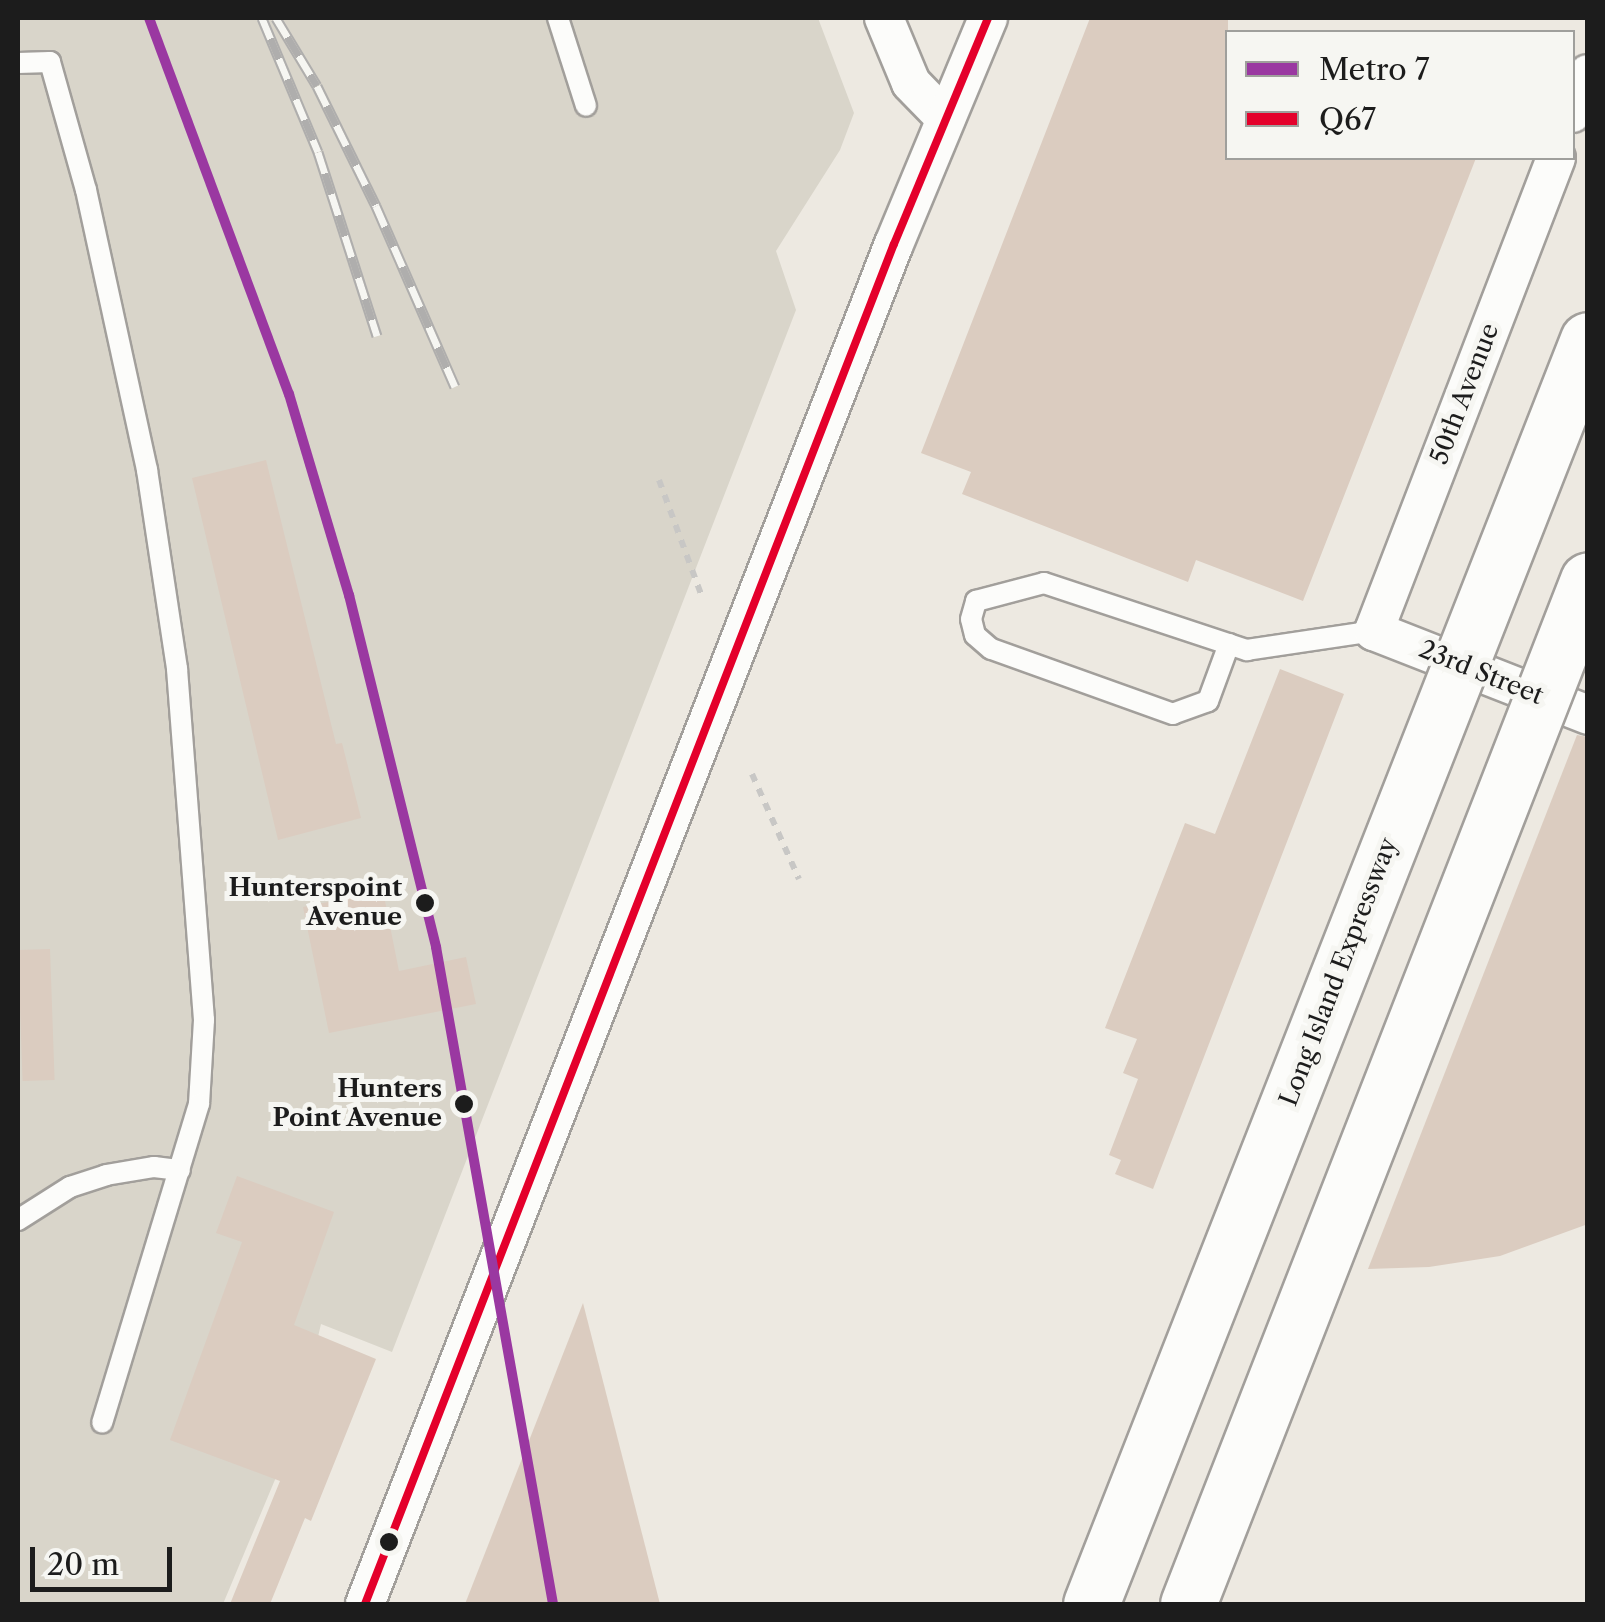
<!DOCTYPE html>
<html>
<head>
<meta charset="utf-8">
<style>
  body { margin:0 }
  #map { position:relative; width:1605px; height:1622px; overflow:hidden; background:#ede9e1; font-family:"Libre Caslon Text",serif }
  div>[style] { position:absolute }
  .industrial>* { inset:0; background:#d9d5ca }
  .building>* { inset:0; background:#dbccc0; transform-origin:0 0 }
  .path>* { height:6px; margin-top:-3px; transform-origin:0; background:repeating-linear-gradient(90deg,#c8c7c5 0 8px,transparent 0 16px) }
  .roads { filter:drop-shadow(2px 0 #a29f9b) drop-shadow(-2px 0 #a29f9b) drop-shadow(0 2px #a29f9b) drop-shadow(0 -2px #a29f9b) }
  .lane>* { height:20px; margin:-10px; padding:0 10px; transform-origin:10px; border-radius:10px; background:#fcfcfa }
  .street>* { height:38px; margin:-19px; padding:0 19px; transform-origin:19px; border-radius:19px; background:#fcfcfa }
  .rail>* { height:11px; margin-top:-5.5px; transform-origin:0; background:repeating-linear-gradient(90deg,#f6f6f2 0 22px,#afaead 0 44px); box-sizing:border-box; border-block:2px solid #afaead }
  .bridges { filter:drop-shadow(2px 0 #a29f9b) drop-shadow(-2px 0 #a29f9b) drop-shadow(0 2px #a29f9b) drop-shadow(0 -2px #a29f9b) }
  .highway-bridge>* { height:55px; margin:-27.5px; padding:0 27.5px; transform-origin:27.5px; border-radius:27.5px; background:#fcfcfa }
  .bus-1>* { height:8px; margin:-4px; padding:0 4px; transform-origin:4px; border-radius:4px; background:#e4002b }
  .metro-1>* { height:10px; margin:-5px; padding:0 5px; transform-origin:5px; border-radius:5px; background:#9a38a1 }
  .dots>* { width:28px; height:28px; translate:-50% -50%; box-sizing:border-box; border:5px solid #f6f6f2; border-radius:50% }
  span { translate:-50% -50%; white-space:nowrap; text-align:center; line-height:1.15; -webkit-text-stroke:10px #f6f6f2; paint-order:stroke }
  .street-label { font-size:25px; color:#1c1c1c }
  .stop-label { font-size:25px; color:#1c1c1c; font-weight:700 }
  .right { translate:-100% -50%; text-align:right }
  .frame { position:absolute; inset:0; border:20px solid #1c1c1c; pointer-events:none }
  .legend { position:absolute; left:1225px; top:30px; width:350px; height:130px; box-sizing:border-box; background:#f6f6f2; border:2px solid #9f9f9c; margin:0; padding:12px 18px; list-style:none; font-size:30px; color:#1c1c1c }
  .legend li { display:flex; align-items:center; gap:20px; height:50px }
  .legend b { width:50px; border:2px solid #9f9f9c }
  .scale { position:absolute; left:30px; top:1547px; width:142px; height:45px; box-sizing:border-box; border:5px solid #1c1c1c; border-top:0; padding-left:12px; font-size:30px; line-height:35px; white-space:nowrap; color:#1c1c1c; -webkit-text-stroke:8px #f6f6f2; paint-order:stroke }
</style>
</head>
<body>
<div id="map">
  <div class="industrial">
    <i style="clip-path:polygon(18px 18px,818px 18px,854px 113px,840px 150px,776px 251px,796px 310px,392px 1352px,321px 1324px,297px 1427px,223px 1604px,18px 1604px)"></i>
  </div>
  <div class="building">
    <i style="clip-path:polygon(1090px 18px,1228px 18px,1228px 158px,1476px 158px,1303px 601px,1196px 560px,1188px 582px,962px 494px,971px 472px,921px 453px)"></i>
    <i style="clip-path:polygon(266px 460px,336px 744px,342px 743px,361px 818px,278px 840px,192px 478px)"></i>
    <i style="clip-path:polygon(1280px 669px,1344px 694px,1153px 1189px,1115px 1174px,1121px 1160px,1109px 1155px,1138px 1079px,1123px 1073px,1137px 1039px,1105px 1028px,1185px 823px,1215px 834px)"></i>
    <i style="clip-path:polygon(1577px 735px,1588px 737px,1588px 1224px,1500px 1256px,1429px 1267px,1368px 1269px)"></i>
    <i style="clip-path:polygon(383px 891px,399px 971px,466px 957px,476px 1004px,329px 1033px,303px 907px)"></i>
    <i style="left:50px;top:949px;width:131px;height:32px;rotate:88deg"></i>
    <i style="clip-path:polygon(237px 1176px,334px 1212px,294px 1325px,376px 1359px,311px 1521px,305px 1518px,270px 1604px,230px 1604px,280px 1481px,170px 1440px,242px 1242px,216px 1233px)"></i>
    <i style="clip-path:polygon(583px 1303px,660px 1604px,465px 1604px)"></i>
  </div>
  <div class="path">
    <i style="left:659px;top:480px;width:121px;rotate:69.8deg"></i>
    <i style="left:752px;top:774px;width:115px;rotate:65.9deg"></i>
  </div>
  <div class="roads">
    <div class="lane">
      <i style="left:558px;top:18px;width:92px;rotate:72.3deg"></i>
      <i style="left:18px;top:63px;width:32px;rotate:-2deg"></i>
      <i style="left:50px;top:62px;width:133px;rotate:74.3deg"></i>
      <i style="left:86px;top:190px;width:287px;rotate:77.7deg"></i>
      <i style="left:147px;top:470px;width:201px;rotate:81.4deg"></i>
      <i style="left:177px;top:669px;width:352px;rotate:85.6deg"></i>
      <i style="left:204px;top:1020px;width:84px;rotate:93.4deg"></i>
      <i style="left:199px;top:1104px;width:333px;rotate:106.9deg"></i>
      <i style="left:1229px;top:644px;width:61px;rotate:110.2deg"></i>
      <i style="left:1208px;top:701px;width:37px;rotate:160deg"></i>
      <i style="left:1173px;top:714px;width:193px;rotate:-160.3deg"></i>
      <i style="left:991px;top:649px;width:21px;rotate:-139deg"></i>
      <i style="left:975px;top:635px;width:16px;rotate:-104deg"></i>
      <i style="left:971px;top:619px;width:19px;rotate:-74deg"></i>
      <i style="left:976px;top:601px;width:70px;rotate:-14.8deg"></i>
      <i style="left:1044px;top:583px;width:214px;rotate:18.3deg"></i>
      <i style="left:1247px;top:650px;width:128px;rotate:-8.5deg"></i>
      <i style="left:18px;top:1220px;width:62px;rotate:-32.4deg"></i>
      <i style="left:70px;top:1187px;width:38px;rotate:-18deg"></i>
      <i style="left:106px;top:1175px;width:49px;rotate:-9.5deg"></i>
      <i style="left:154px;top:1167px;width:26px;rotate:7deg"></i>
    </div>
    <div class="street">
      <i style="left:884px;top:18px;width:70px;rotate:67.4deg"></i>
      <i style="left:911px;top:83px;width:49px;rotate:45.8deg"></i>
      <i style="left:1572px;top:113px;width:42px;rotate:-67.7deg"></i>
      <i style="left:1556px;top:158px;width:507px;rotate:111.05deg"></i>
      <i style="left:1374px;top:631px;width:230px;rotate:21.4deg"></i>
      <i style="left:365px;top:1604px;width:1459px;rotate:-68.75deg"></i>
      <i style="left:894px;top:244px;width:245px;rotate:-67.4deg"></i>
    </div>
  </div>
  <div class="rail">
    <i style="left:262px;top:18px;width:145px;rotate:67.3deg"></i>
    <i style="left:318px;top:152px;width:193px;rotate:72.2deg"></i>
    <i style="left:276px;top:18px;width:79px;rotate:58.9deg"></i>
    <i style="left:317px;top:86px;width:134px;rotate:63.8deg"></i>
    <i style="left:376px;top:206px;width:197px;rotate:66.4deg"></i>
  </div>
  <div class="bridges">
    <div class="highway-bridge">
      <i style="left:1091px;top:1604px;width:1358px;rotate:-68.54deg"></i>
      <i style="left:1188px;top:1604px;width:1099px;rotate:-68.66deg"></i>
    </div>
  </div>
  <div class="bus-1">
    <i style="left:365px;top:1604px;width:1459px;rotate:-68.75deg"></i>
    <i style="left:894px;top:244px;width:245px;rotate:-67.4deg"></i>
  </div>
  <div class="metro-1">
    <i style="left:149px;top:18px;width:401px;rotate:69.6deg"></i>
    <i style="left:289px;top:394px;width:210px;rotate:73.4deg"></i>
    <i style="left:349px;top:595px;width:363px;rotate:76.1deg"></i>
    <i style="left:436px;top:947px;width:667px;rotate:79.9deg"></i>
  </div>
  <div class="dots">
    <i style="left:425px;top:903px;background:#1c1c1c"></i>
    <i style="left:464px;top:1104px;background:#1c1c1c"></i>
    <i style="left:389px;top:1542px;background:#1c1c1c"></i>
  </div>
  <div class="street-label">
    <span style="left:1465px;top:394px;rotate:-69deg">50th Avenue</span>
    <span style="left:1481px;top:673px;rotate:22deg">23rd Street</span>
    <span style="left:1339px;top:972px;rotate:-69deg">Long Island Expressway</span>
  </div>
  <div class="stop-label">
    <span class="right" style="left:402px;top:903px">Hunterspoint<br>Avenue</span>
    <span class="right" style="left:442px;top:1104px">Hunters<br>Point Avenue</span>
  </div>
  <div class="frame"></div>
  <ul class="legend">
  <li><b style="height:12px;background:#9a38a1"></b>Metro 7</li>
  <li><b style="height:12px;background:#e4002b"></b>Q67</li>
  </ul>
  <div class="scale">20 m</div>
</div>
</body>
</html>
